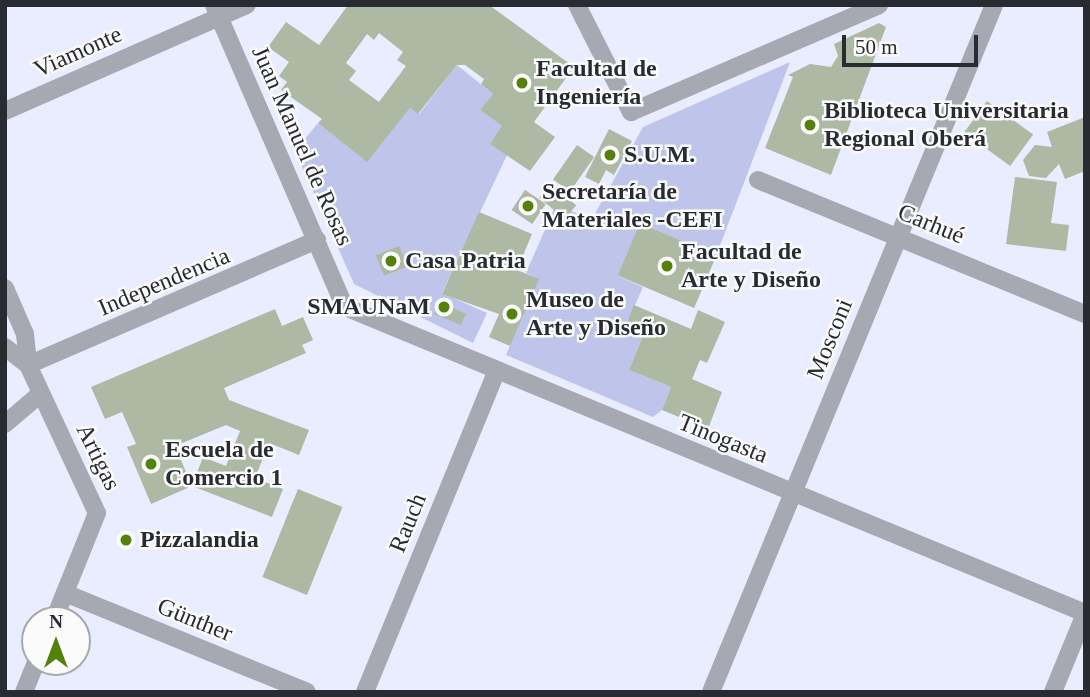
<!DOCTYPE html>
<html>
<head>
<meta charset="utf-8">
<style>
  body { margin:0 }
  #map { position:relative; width:1090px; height:697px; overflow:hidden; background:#e9edff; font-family:"Times New Roman",serif }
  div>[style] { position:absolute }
  .green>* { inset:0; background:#bec4ea }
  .building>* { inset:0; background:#aeb9a4; transform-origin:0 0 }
  .street>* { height:18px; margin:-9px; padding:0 9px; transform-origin:9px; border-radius:9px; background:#a6a8b2 }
  .dots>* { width:19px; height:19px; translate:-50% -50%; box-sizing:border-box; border:4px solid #fbfbfb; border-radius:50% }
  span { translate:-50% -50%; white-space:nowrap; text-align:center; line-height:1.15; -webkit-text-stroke:5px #fbfbfb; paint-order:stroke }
  .street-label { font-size:24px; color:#292b33 }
  .poi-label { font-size:24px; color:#292b33; font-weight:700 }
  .left { translate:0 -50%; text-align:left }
  .right { translate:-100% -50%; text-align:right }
  .frame { position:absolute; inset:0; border:7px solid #292b33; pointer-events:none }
  .north { position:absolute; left:21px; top:606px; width:70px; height:70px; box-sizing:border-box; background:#fbfbfb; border:2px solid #a7a8ab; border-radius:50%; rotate:0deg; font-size:19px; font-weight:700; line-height:28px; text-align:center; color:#292b33 }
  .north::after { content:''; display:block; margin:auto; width:24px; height:32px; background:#54810a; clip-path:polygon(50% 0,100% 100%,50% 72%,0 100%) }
  .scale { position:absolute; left:842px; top:35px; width:136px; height:32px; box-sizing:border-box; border:4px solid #292b33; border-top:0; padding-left:9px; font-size:21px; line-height:24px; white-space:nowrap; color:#292b33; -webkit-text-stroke:5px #fbfbfb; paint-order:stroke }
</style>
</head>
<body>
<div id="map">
  <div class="green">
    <i style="clip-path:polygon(790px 62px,716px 256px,641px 223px,618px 276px,643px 287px,625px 328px,643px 336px,629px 370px,671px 387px,662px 410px,653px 417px,506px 355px,538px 279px,526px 273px,554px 209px,565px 218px,571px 211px,592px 219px,643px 127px)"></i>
    <i style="clip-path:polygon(457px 65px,493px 94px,480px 110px,502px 126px,507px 155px,442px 293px,487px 313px,473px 343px,354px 284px,295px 151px,318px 123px,367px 161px,410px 108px,419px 114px)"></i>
  </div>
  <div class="building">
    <i style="clip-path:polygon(evenodd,348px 5px,489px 5px,574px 67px,534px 122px,555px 137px,530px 171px,490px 144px,502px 126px,480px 110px,493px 94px,481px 84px,484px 79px,465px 65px,457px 65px,418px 114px,410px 108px,367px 162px,318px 123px,322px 119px,281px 90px,287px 82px,279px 76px,289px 62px,268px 47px,286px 22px,319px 45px,348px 5px,379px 33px,403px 52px,397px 60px,406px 66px,379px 102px,349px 80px,356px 71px,346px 63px,367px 34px,374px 40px,379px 33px)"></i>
    <i style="clip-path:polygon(879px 23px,886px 27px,831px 175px,765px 148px,793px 77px,788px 75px,810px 64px,831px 67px,838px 56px,834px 44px)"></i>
    <i style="left:987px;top:101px;width:57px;height:39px;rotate:36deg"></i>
    <i style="clip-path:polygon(1085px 117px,1085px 171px,1065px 179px,1059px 164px,1046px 178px,1029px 176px,1023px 160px,1035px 145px,1052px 147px,1047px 132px)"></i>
    <i style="clip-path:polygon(609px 129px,632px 141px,614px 175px,606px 170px,599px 184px,585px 177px)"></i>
    <i style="left:577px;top:145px;width:21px;height:42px;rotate:35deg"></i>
    <i style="clip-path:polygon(1015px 177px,1057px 182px,1051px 223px,1069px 225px,1066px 251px,1006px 244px)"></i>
    <i style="left:551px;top:184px;width:33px;height:18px;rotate:40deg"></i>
    <i style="left:525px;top:190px;width:25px;height:24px;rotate:34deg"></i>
    <i style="clip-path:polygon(479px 212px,532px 234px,517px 270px,539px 279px,510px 346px,489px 337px,499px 314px,442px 294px)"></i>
    <i style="left:640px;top:223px;width:83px;height:57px;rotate:23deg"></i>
    <i style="left:399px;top:246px;width:22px;height:25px;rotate:68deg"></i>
    <i style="clip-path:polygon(439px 301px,466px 314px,461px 325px,434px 314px)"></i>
    <i style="clip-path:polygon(634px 305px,691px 329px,698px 310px,725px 322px,707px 363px,700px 360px,692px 379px,722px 392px,708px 429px,662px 410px,671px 387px,629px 370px,643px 336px,625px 328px)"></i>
    <i style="clip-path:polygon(evenodd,275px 309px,282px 326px,303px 317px,313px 340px,302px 345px,306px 353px,224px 388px,229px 400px,309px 430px,299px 455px,269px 443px,255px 478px,283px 489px,272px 517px,192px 486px,151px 504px,127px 447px,136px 444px,122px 412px,105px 419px,91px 387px,275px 309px,226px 425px,240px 431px,226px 466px,203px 457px,192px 486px,175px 446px,226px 425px)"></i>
    <i style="left:298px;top:489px;width:48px;height:95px;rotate:22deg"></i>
  </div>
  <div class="street">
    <i style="left:214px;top:5px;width:329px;rotate:66.6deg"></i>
    <i style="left:345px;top:307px;width:801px;rotate:22.47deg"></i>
    <i style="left:577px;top:5px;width:120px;rotate:63.2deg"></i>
    <i style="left:631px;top:112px;width:270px;rotate:-23.3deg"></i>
    <i style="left:5px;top:111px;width:264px;rotate:-23.7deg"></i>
    <i style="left:758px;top:180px;width:353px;rotate:22.3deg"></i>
    <i style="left:5px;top:288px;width:50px;rotate:66.5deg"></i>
    <i style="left:25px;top:334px;width:31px;rotate:84deg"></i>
    <i style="left:28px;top:365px;width:163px;rotate:65deg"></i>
    <i style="left:97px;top:513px;width:115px;rotate:111.9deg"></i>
    <i style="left:5px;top:347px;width:29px;rotate:38deg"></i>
    <i style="left:28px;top:365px;width:315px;rotate:-23.4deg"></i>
    <i style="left:5px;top:424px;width:46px;rotate:-40.6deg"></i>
    <i style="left:65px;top:593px;width:261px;rotate:22.2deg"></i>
    <i style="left:24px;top:692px;width:32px;rotate:-68deg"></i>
    <i style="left:365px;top:692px;width:346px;rotate:-67.7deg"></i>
    <i style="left:711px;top:692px;width:743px;rotate:-67.61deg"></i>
    <i style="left:1053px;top:692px;width:84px;rotate:-67.7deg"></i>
  </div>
  <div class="dots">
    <i style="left:522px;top:83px;background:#54810a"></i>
    <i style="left:810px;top:125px;background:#54810a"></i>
    <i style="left:610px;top:155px;background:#54810a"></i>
    <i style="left:528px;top:206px;background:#54810a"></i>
    <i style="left:391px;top:261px;background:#54810a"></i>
    <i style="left:667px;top:266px;background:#54810a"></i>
    <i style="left:444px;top:307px;background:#54810a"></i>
    <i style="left:512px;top:314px;background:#54810a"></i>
    <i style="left:151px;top:464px;background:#54810a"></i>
    <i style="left:126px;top:540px;background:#54810a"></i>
  </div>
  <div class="street-label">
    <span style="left:78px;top:52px;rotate:-24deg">Viamonte</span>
    <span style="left:302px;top:146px;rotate:66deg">Juan Manuel de Rosas</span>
    <span style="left:931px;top:224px;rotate:22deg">Carhué</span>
    <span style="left:164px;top:282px;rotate:-23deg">Independencia</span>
    <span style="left:830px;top:339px;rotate:-68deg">Mosconi</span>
    <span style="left:723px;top:439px;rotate:22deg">Tinogasta</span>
    <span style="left:98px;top:457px;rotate:64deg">Artigas</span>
    <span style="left:408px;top:523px;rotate:-68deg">Rauch</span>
    <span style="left:195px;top:620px;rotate:22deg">Günther</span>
  </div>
  <div class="poi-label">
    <span class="left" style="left:536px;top:83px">Facultad de<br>Ingeniería</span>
    <span class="left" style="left:824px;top:125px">Biblioteca Universitaria<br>Regional Oberá</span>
    <span class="left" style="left:624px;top:155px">S.U.M.</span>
    <span class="left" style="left:542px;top:206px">Secretaría de<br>Materiales -CEFI</span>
    <span class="left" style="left:681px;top:266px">Facultad de<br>Arte y Diseño</span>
    <span class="left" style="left:405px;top:261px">Casa Patria</span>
    <span class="left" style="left:526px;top:314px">Museo de<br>Arte y Diseño</span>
    <span class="right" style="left:430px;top:307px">SMAUNaM</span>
    <span class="left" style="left:165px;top:464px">Escuela de<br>Comercio 1</span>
    <span class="left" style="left:140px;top:540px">Pizzalandia</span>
  </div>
  <div class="frame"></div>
  <div class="north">N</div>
  <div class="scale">50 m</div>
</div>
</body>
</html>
